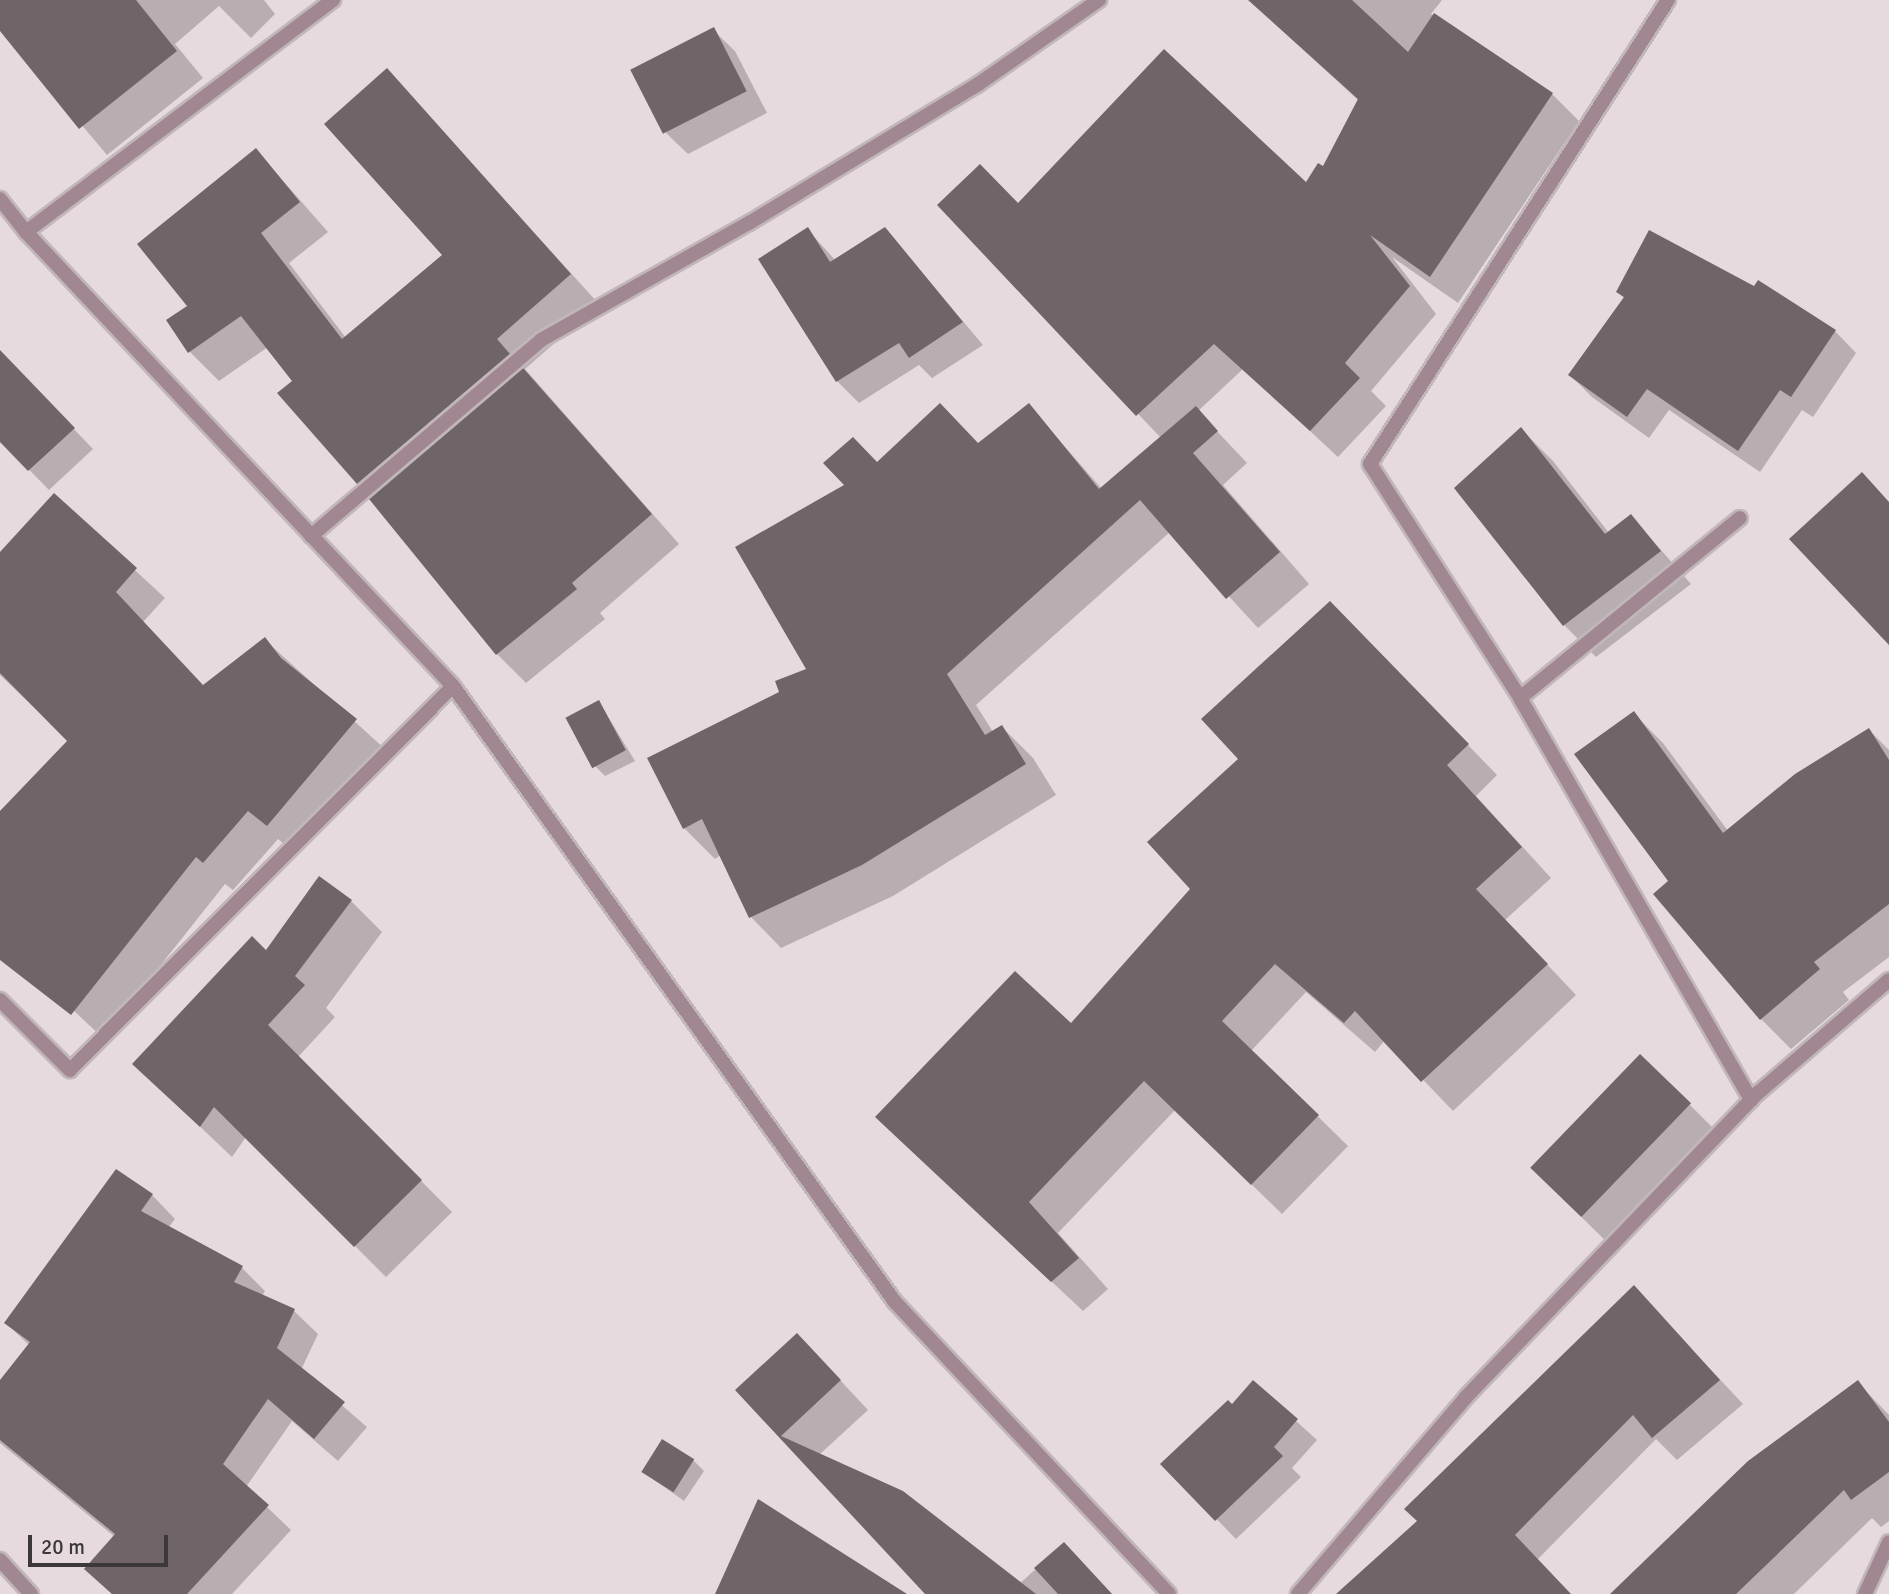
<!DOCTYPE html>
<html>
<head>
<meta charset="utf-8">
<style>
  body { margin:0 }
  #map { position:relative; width:1889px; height:1594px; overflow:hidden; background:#e6dadf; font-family:Signika,sans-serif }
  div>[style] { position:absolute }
  .shadow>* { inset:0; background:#0003 }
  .building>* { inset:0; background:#6f6568; transform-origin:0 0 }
  .roads { filter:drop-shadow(2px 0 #c1b6ba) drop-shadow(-2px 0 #c1b6ba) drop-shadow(0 2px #c1b6ba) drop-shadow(0 -2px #c1b6ba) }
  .minor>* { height:14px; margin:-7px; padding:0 7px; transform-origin:7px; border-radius:7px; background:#a18791 }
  span { translate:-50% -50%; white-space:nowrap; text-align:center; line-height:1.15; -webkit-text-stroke:7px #e6dadf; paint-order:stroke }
  .scale { position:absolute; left:28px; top:1535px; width:140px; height:32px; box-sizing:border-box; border:4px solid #3c3839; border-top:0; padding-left:9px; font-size:21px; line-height:24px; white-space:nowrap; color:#3c3839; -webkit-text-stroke:5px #e6dadf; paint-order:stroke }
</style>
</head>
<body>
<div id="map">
  <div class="shadow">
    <i style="clip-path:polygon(0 0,264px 0,275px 14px,251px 38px,219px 6px,175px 44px,203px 78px,107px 155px,0 28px)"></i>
    <i style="clip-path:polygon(1249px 0,1442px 0,1431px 14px,1552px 94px,1579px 121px,1458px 303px,1392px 257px,1436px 314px,1371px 391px,1386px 406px,1338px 457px,1243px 369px,1198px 411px,1247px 463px,1223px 485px,1309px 584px,1258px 628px,1170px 532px,976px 705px,993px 732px,1002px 727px,1033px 758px,1056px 795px,893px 896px,781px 948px,751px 917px,721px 855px,715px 859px,684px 828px,781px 693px,808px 670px,847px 485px,877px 464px,979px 445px,1029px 406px,1102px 489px,1161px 438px,939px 205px,1018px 205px,1306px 184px,1323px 169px,1359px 101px)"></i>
    <i style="clip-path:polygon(713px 30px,735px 51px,767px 113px,688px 154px,666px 133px)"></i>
    <i style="clip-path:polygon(387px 71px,599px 304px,525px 369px,679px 544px,600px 613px,605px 619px,526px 683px,497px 654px,373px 498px,280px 393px,294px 381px,268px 347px,219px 381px,190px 352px,190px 306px,256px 150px,328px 232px,289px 263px,346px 338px,444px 255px)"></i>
    <i style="clip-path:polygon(885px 229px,983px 345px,932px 378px,919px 365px,859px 403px,837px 381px,760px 260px,808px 230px,836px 261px)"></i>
    <i style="clip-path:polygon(1618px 292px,1835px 331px,1856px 353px,1813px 417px,1802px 410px,1760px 472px,1669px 410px,1649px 438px,1592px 397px,1570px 375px,1625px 299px)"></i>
    <i style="clip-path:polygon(0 352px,93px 449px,49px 490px,0 440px)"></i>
    <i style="clip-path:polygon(1521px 429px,1553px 461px,1609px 533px,1631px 516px,1691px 584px,1596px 657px,1564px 625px,1457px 488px)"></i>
    <i style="clip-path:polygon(55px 496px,165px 598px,143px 622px,204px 687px,265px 640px,385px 749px,296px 854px,278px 839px,233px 890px,225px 884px,103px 1038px,0 942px,0 813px,69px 741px,0 675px,0 555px)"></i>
    <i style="clip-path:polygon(1360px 633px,1497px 775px,1476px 796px,1551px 878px,1505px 920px,1576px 995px,1453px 1111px,1385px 1040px,1375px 1052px,1306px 992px,1251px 1051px,1348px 1146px,1282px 1214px,1175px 1110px,1058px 1233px,1108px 1289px,1083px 1311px,908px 1147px,1071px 1026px,1193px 889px,1240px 759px)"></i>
    <i style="clip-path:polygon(599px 702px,635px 761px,605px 776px,595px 766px)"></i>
    <i style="clip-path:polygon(1633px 713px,1663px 743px,1728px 831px,1869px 730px,1889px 750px,1889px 957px,1843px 992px,1849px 1000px,1791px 1049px,1761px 1019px,1671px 881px)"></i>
    <i style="clip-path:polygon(351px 901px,382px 932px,326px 1008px,335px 1017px,298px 1057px,452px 1212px,386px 1277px,246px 1137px,232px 1157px,134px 1064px)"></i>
    <i style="clip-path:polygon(1690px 1105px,1722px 1137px,1613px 1248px,1563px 1199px)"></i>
    <i style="clip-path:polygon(152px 1195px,175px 1219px,168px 1228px,242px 1268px,265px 1291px,262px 1296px,294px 1311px,318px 1334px,301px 1370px,367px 1427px,338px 1461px,292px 1421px,246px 1487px,291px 1530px,232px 1594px,112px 1594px,86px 1569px,115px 1537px,0 1443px,0 1382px,29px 1345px,6px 1323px)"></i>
    <i style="clip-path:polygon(1634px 1288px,1743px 1404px,1677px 1460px,1656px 1439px,1537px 1560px,1570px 1594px,1339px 1594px,1419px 1521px)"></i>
    <i style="clip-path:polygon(825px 1364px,868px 1410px,819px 1455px,1019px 1584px,1064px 1544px,1112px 1594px,928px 1594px,738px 1391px)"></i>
    <i style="clip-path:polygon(1253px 1382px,1317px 1440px,1292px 1468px,1301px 1477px,1236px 1539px,1163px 1464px,1232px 1406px)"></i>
    <i style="clip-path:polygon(1858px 1383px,1889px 1415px,1889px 1521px,1881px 1527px,1872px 1518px,1794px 1594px,1665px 1594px)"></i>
    <i style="clip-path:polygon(693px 1460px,704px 1471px,684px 1501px,643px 1472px)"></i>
  </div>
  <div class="building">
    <i style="clip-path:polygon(0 0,136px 0,177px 51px,79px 129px,0 31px)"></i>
    <i style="clip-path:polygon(1248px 0,1352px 0,1408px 52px,1434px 13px,1553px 93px,1430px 277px,1370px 235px,1410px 286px,1345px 363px,1360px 378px,1310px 431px,1214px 344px,1136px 416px,937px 205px,980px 164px,1018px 203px,1164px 49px,1306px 182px,1318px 163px,1323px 166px,1358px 99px)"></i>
    <i style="left:714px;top:27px;width:72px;height:94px;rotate:63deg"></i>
    <i style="clip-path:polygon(387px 68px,571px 274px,497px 339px,510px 354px,357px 484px,277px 393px,292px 381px,241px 316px,188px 353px,166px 320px,187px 306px,137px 244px,256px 148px,300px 202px,261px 233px,342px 339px,442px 255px,324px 124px)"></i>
    <i style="clip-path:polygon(808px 227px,830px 262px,885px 227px,963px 322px,909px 358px,899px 343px,836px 382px,758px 259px)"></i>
    <i style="clip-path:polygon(1649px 230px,1754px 286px,1758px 280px,1836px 330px,1791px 397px,1780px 390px,1738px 451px,1647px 389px,1627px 417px,1568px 375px,1624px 297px,1616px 292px)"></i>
    <i style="clip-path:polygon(0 350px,75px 428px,28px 471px,0 442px)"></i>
    <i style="clip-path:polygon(523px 368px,652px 514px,572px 583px,577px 589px,496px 655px,369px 499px)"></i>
    <i style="clip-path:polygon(940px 403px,978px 443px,1029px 403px,1099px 489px,1196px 406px,1218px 431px,1193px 453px,1280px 552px,1226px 599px,1140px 500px,947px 674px,985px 735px,1002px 725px,1026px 764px,862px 865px,749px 918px,702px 819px,683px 829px,647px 758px,779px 692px,775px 681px,806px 669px,735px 547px,844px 485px,823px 463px,853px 437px,877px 462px)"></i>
    <i style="clip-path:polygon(1521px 427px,1605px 534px,1631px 514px,1661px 551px,1563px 626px,1454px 488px)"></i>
    <i style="clip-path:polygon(1862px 472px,1889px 502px,1889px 645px,1789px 539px)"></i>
    <i style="clip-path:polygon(54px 493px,137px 568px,116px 592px,203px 685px,265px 637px,281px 658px,357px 719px,267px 826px,248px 811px,203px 863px,196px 857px,71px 1015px,0 960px,0 811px,67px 741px,0 673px,0 552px)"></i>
    <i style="clip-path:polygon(1330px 601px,1469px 744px,1447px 765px,1522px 847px,1476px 889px,1548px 964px,1421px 1082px,1355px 1011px,1344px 1023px,1275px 964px,1222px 1021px,1319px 1115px,1251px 1185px,1144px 1081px,1029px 1202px,1079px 1258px,1051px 1282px,875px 1117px,1015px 971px,1071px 1023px,1190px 889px,1147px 842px,1238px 759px,1201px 719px)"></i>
    <i style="left:599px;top:700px;width:57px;height:38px;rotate:62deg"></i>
    <i style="clip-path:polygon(1634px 711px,1723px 833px,1795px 774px,1869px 728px,1889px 760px,1889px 904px,1814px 962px,1820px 969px,1760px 1020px,1653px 894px,1668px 881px,1574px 754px)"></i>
    <i style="clip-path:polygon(319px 876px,352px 900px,295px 976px,305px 985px,268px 1025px,422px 1180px,354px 1247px,214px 1107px,200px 1127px,132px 1064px,252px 936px,266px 950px)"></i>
    <i style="left:1640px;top:1054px;width:71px;height:158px;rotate:44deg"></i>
    <i style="clip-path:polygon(116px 1169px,153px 1194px,141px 1211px,243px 1266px,234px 1282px,295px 1309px,277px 1348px,345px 1402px,314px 1439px,268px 1399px,223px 1464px,269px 1505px,187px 1594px,112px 1594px,84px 1569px,115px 1534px,0 1440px,0 1380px,30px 1342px,4px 1323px)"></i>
    <i style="clip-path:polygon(1634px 1285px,1720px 1380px,1652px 1438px,1633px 1415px,1515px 1535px,1571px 1594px,1336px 1594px,1417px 1521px,1404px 1509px)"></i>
    <i style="clip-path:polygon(797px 1333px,841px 1380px,781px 1436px,903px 1491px,1036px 1594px,925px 1594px,735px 1390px)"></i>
    <i style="clip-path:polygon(1253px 1380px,1298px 1419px,1274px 1447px,1283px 1456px,1215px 1521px,1160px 1464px,1228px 1400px,1232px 1404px)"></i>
    <i style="clip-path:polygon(1858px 1380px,1889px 1422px,1889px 1472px,1851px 1500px,1844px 1490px,1736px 1594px,1610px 1594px,1748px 1461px)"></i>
    <i style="left:662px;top:1439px;width:38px;height:39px;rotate:32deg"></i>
    <i style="clip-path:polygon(758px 1499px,907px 1594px,715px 1594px)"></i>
    <i style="clip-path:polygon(1064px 1542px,1112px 1594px,1058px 1594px,1034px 1568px)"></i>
  </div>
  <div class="roads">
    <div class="minor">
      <i style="left:1668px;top:0;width:551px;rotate:122.71deg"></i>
      <i style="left:1370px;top:464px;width:278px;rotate:57.3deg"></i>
      <i style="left:1520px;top:698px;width:464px;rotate:60.1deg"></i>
      <i style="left:0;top:199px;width:42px;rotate:51.8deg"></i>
      <i style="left:26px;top:232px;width:623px;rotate:46.76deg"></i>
      <i style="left:453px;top:686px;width:758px;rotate:54.34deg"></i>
      <i style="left:895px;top:1302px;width:400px;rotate:46.8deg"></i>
      <i style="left:26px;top:232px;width:385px;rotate:-37.1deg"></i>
      <i style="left:311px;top:536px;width:302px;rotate:-40.4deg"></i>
      <i style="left:541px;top:340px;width:239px;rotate:-29.4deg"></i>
      <i style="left:749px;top:223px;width:267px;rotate:-31.2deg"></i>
      <i style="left:977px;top:85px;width:149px;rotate:-34.9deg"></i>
      <i style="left:1520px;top:698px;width:284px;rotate:-39.3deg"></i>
      <i style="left:0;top:1000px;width:99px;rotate:45deg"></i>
      <i style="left:70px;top:1070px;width:542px;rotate:-45.07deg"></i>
      <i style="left:0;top:1560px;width:46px;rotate:47.6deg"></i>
      <i style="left:1298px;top:1594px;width:259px;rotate:-49.5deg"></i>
      <i style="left:1466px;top:1397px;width:422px;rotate:-46.2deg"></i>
      <i style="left:1758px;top:1093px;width:173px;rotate:-40.8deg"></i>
      <i style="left:1865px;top:1594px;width:57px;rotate:-65.2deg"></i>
    </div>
  </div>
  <div class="scale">20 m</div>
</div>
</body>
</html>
